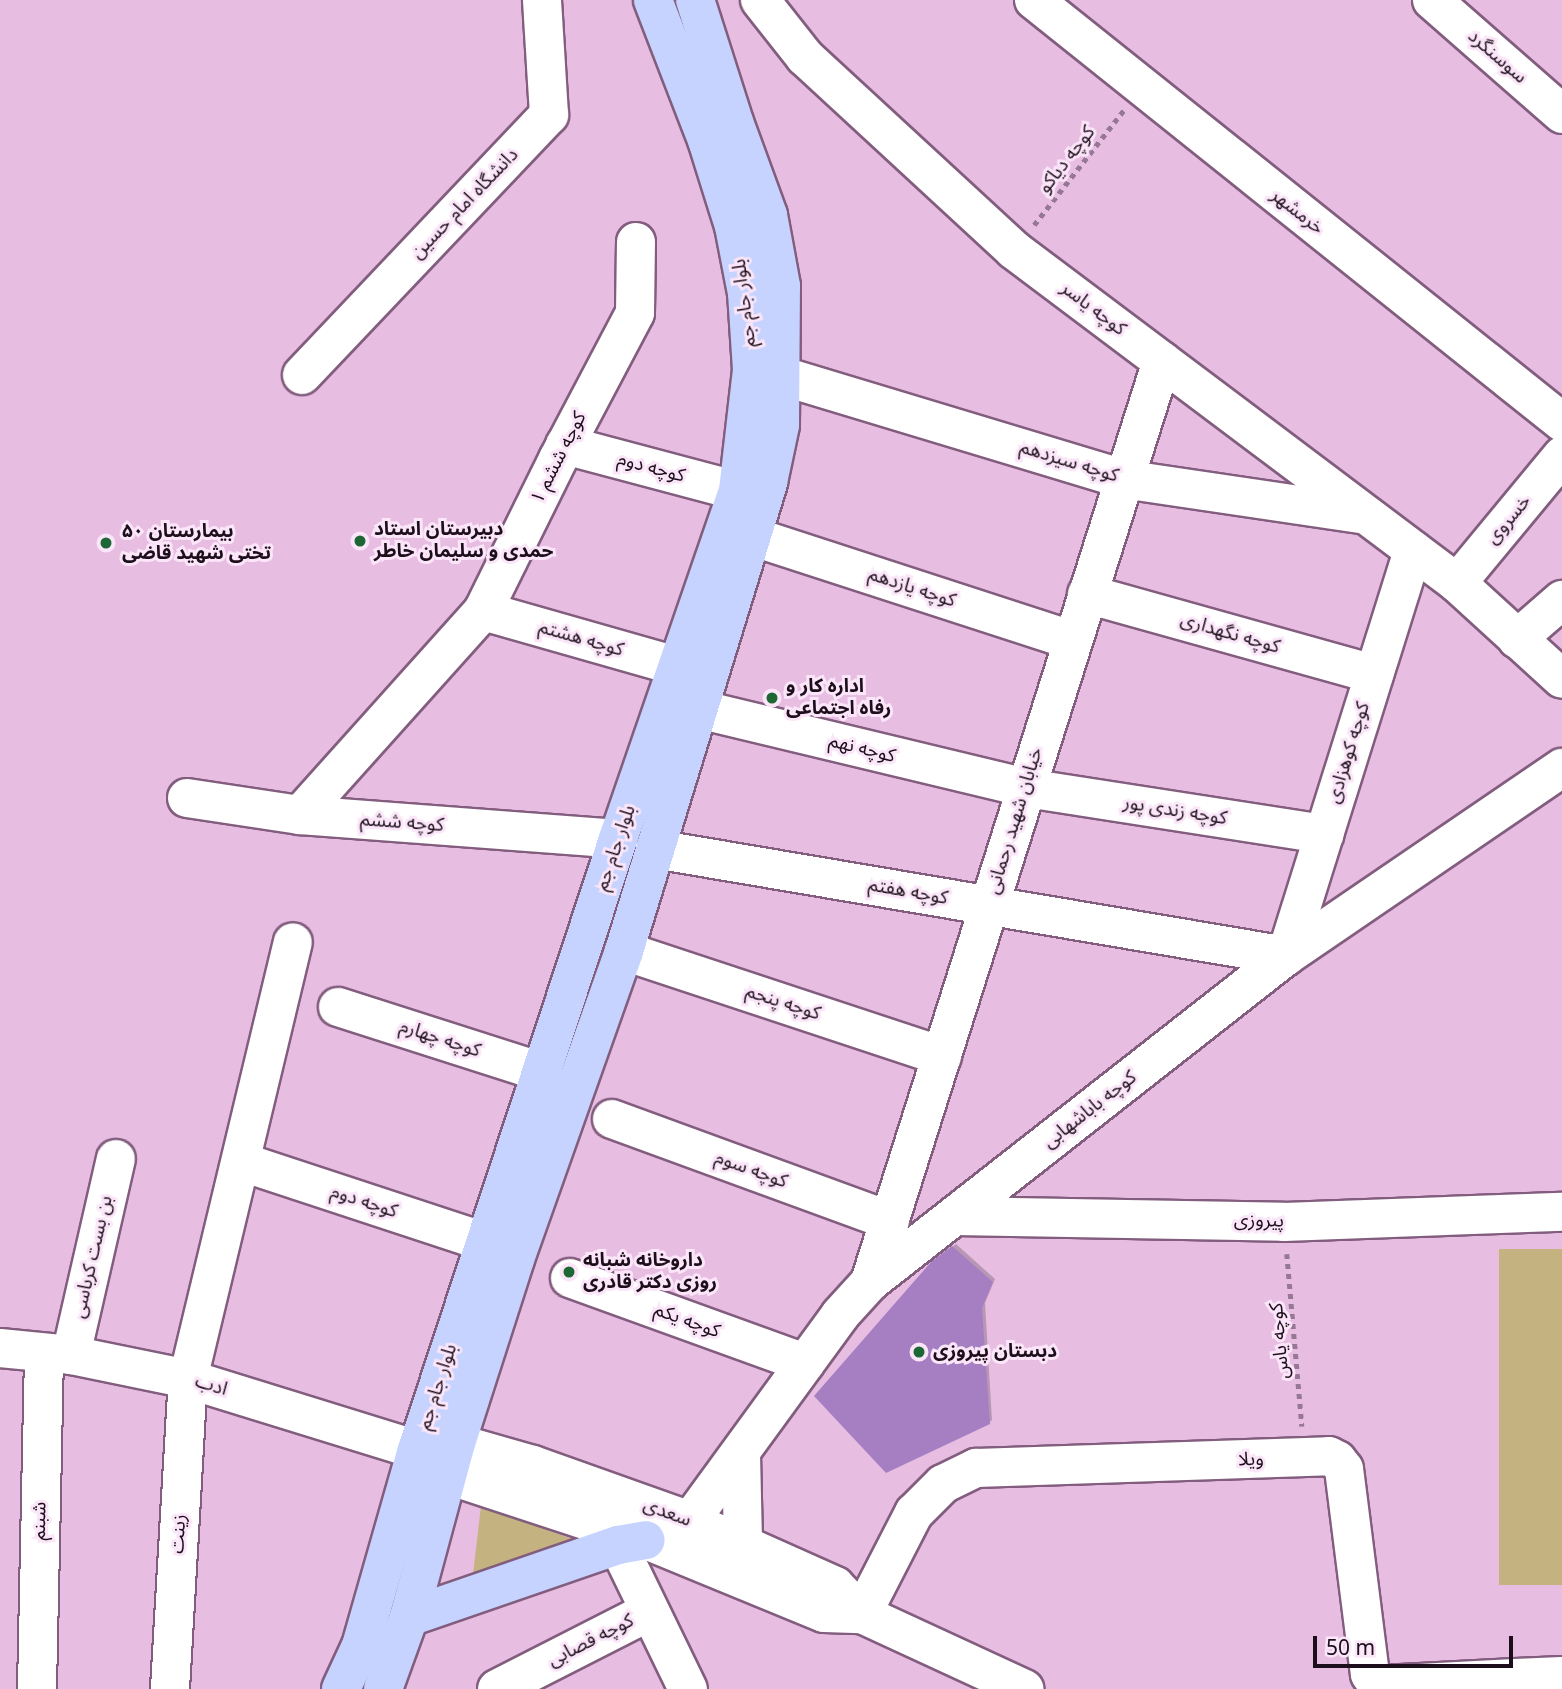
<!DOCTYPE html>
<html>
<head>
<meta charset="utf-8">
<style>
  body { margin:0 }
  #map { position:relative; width:1562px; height:1689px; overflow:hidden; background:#e7bde2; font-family:Georgia,"Noto Sans Arabic",serif }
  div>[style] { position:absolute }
  .green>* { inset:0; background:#c4b281; transform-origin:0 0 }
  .shadow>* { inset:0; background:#0003 }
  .building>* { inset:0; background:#a67fc3 }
  .path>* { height:4.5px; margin-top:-2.25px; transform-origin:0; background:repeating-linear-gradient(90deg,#977894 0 5px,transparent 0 10px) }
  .roads { filter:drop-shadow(2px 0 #825d7e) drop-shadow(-2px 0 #825d7e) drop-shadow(0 2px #825d7e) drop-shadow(0 -2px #825d7e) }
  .minor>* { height:38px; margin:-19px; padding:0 19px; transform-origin:19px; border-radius:19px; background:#fff }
  .major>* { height:38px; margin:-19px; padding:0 19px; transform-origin:19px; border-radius:19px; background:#c5d3fe }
  .dots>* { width:19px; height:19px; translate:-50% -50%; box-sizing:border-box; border:4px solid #fbe5f8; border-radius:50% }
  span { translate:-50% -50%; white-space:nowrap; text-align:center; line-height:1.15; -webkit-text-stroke:6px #fbe5f8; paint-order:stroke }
  .street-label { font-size:19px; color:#1c0e1b }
  .poi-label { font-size:19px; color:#1c0e1b; font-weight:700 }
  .left { translate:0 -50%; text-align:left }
  .scale { position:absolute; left:1313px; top:1636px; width:200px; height:32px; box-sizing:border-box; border:4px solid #1c0e1b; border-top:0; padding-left:9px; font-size:21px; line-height:24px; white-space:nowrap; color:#1c0e1b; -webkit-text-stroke:5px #fbe5f8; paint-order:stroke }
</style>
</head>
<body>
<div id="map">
  <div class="green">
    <i style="left:1562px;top:1249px;width:336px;height:63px;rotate:90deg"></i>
    <i style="clip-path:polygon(481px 1506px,572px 1539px,472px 1583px)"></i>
  </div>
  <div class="shadow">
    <i style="clip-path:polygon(956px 1244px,995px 1279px,985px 1303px,992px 1420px,989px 1423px,936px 1259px)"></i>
  </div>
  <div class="building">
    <i style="clip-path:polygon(952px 1246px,993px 1282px,982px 1308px,990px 1424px,886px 1473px,814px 1396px,931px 1262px)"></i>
  </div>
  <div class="path">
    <i style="left:1034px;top:225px;width:146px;rotate:-52deg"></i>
    <i style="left:1287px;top:1254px;width:173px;rotate:85deg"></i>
  </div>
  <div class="roads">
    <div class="minor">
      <i style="left:760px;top:0;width:73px;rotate:51.7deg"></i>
      <i style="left:805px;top:57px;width:284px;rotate:42.7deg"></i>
      <i style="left:1014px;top:250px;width:554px;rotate:36.93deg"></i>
      <i style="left:1457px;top:583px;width:142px;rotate:42.4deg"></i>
      <i style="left:1034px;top:0;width:676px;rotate:38.63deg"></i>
      <i style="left:1432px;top:0;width:173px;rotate:41.2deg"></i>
      <i style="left:302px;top:375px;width:359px;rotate:-46.5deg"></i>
      <i style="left:549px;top:115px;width:115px;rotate:-93.5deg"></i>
      <i style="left:779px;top:375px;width:359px;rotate:16.8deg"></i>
      <i style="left:1123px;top:479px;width:241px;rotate:8.4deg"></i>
      <i style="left:565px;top:445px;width:179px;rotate:14.9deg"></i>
      <i style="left:751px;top:536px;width:337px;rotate:18deg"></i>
      <i style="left:1457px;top:583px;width:165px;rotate:-50.4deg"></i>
      <i style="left:1087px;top:594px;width:298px;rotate:15.6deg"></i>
      <i style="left:483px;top:611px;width:204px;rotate:15.9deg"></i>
      <i style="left:1517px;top:639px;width:60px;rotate:-40.9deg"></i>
      <i style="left:698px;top:709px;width:337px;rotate:13.5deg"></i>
      <i style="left:1026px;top:788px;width:302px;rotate:8.8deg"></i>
      <i style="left:187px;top:798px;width:114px;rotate:8.6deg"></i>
      <i style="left:300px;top:815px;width:319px;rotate:4.3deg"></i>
      <i style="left:300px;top:815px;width:274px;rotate:-48.1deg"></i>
      <i style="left:483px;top:611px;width:169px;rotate:-63.7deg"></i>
      <i style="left:558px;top:459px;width:165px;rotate:-62.2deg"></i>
      <i style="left:635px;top:313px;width:71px;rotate:-89.2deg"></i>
      <i style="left:655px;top:849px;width:640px;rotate:9.62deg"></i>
      <i style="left:1286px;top:956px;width:425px;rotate:-72.6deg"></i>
      <i style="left:624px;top:951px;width:335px;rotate:18.3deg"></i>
      <i style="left:338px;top:1007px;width:214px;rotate:17.7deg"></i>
      <i style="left:612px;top:1119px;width:296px;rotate:20.1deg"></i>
      <i style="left:242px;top:1162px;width:257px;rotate:18.2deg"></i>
      <i style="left:955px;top:1216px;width:329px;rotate:1deg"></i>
      <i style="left:1284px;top:1222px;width:278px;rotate:-2.1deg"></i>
      <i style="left:570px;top:1278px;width:250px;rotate:19.9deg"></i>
      <i style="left:870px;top:1282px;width:966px;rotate:-72.41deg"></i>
      <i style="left:0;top:1348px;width:71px;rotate:5.6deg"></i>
      <i style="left:71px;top:1355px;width:119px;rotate:11.6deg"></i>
      <i style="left:188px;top:1379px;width:240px;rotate:17.2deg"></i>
      <i style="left:417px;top:1450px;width:40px;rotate:39deg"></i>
      <i style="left:448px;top:1475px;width:208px;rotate:18.2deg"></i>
      <i style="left:646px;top:1540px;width:192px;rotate:22.3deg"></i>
      <i style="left:824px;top:1613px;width:38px;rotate:2deg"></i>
      <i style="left:71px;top:1355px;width:201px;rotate:-77.1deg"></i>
      <i style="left:423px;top:1449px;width:34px;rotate:-10deg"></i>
      <i style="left:456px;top:1443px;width:80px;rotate:15.9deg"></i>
      <i style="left:533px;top:1465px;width:167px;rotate:19.6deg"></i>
      <i style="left:690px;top:1521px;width:159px;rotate:24.1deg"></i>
      <i style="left:835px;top:1586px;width:39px;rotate:46deg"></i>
      <i style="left:862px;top:1614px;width:179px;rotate:24.8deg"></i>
      <i style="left:741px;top:1454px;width:89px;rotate:88.7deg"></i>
      <i style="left:690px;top:1521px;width:255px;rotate:-53.9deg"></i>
      <i style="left:840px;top:1315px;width:45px;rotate:-47.7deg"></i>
      <i style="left:870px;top:1282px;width:529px;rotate:-38.08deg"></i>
      <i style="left:1286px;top:956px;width:334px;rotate:-34.3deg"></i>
      <i style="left:618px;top:1545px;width:160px;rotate:64.1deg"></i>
      <i style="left:862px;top:1614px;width:114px;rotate:-62.8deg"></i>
      <i style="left:914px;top:1513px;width:41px;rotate:-45deg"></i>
      <i style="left:943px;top:1484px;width:37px;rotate:-26deg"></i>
      <i style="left:976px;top:1468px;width:353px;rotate:-1.9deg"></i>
      <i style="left:1329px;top:1456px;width:9px;rotate:27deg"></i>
      <i style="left:1337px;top:1460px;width:11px;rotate:52deg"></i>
      <i style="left:1344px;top:1469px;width:207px;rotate:82.8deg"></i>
      <i style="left:1370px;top:1674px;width:7px;rotate:56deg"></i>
      <i style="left:1374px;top:1680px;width:9px;rotate:36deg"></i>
      <i style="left:1381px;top:1685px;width:134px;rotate:-3deg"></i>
      <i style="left:1515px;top:1678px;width:11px;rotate:85deg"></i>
      <i style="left:1515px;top:1678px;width:47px;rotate:-2.4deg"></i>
      <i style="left:37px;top:1689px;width:336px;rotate:-88.8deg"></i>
      <i style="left:170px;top:1689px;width:311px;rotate:-86.7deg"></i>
      <i style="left:188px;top:1379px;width:449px;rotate:-76.5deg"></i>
      <i style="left:497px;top:1689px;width:169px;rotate:-27deg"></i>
    </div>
    <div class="major">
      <i style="left:409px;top:1617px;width:221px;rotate:-19deg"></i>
      <i style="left:618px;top:1545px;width:28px;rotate:-10deg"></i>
      <i style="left:341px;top:1689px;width:47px;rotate:-65.1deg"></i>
      <i style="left:361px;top:1646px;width:204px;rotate:-74.1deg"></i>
      <i style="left:417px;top:1450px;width:643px;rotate:-71.79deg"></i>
      <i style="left:618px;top:839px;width:368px;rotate:-71deg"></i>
      <i style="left:738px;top:491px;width:122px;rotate:-83.4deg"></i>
      <i style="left:752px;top:370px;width:77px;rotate:-93.7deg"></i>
      <i style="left:747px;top:293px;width:68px;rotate:-101deg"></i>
      <i style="left:734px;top:226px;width:90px;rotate:-107.4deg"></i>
      <i style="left:707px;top:140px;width:150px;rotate:-111.1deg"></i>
      <i style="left:383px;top:1689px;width:77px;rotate:-70.1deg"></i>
      <i style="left:409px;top:1617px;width:180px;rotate:-74.9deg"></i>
      <i style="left:456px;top:1443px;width:193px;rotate:-72.2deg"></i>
      <i style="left:515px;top:1259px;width:327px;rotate:-70.5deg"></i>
      <i style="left:624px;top:951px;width:491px;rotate:-72.9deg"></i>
      <i style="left:768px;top:482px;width:58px;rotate:-78.1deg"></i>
      <i style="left:780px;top:425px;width:139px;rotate:-89.6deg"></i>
      <i style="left:781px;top:286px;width:72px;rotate:-100.4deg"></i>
      <i style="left:768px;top:215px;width:99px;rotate:-110.1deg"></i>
      <i style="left:734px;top:122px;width:128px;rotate:-107.7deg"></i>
    </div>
  </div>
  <div class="dots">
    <i style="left:360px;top:541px;background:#1d6734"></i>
    <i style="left:106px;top:543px;background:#1d6734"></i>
    <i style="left:772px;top:698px;background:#1d6734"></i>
    <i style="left:569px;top:1272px;background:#1d6734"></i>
    <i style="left:919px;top:1352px;background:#1d6734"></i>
  </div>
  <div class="street-label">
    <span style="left:1497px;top:57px;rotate:41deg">سوسنگرد</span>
    <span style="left:1067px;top:160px;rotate:-52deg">کوچه دیاکو</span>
    <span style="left:465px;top:204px;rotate:-46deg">دانشگاه امام حسین</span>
    <span style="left:1297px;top:212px;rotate:38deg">خرمشهر</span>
    <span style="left:745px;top:303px;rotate:-97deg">بلوار جام جم</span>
    <span style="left:1093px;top:309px;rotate:37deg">کوچه یاسر</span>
    <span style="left:559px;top:458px;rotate:-63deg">کوچه ششم ۱</span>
    <span style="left:1069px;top:462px;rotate:17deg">کوچه سیزدهم</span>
    <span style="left:651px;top:468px;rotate:15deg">کوچه دوم</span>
    <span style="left:1509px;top:520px;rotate:-50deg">خسروی</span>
    <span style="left:912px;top:588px;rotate:18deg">کوچه یازدهم</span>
    <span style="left:1230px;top:634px;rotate:16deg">کوچه نگهداری</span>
    <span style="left:581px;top:639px;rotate:16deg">کوچه هشتم</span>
    <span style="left:862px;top:749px;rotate:14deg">کوچه نهم</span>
    <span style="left:1349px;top:753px;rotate:-73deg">کوچه کوهزادی</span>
    <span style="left:1175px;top:811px;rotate:9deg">کوچه زندی پور</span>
    <span style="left:1015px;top:821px;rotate:-73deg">خیابان شهید رحمانی</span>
    <span style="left:402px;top:823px;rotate:4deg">کوچه ششم</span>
    <span style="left:616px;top:848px;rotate:-71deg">بلوار جام جم</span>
    <span style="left:908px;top:892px;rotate:10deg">کوچه هفتم</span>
    <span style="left:783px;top:1003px;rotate:18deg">کوچه پنجم</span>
    <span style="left:440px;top:1039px;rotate:18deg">کوچه چهارم</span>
    <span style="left:1090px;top:1110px;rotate:-38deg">کوچه باباشهابی</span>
    <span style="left:751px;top:1170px;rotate:20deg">کوچه سوم</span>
    <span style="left:364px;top:1202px;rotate:18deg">کوچه دوم</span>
    <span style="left:1259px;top:1221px;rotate:1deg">پیروزی</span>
    <span style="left:93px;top:1257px;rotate:-77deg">بن بست کرباسی</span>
    <span style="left:687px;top:1321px;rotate:20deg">کوچه یکم</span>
    <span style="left:1280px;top:1341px;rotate:-95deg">کوچه یاس</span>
    <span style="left:211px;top:1386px;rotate:17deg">ادب</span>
    <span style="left:438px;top:1387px;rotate:-72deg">بلوار جام جم</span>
    <span style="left:1251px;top:1460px;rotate:-2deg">ویلا</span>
    <span style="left:667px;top:1513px;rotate:20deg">سعدی</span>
    <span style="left:40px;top:1521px;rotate:-89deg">شبنم</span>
    <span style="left:179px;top:1534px;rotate:-87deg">زینت</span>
    <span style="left:591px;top:1641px;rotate:-27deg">کوچه قصابی</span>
  </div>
  <div class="poi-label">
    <span class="left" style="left:374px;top:541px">دبیرستان استاد<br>حمدی و سلیمان خاطر</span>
    <span class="left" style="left:122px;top:543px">بیمارستان ۵۰<br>تختی شهید قاضی</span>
    <span class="left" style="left:786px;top:698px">اداره کار و<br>رفاه اجتماعی</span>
    <span class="left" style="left:583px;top:1272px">داروخانه شبانه<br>روزی دکتر قادری</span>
    <span class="left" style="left:933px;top:1352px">دبستان پیروزی</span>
  </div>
  <div class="scale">50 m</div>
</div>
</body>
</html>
